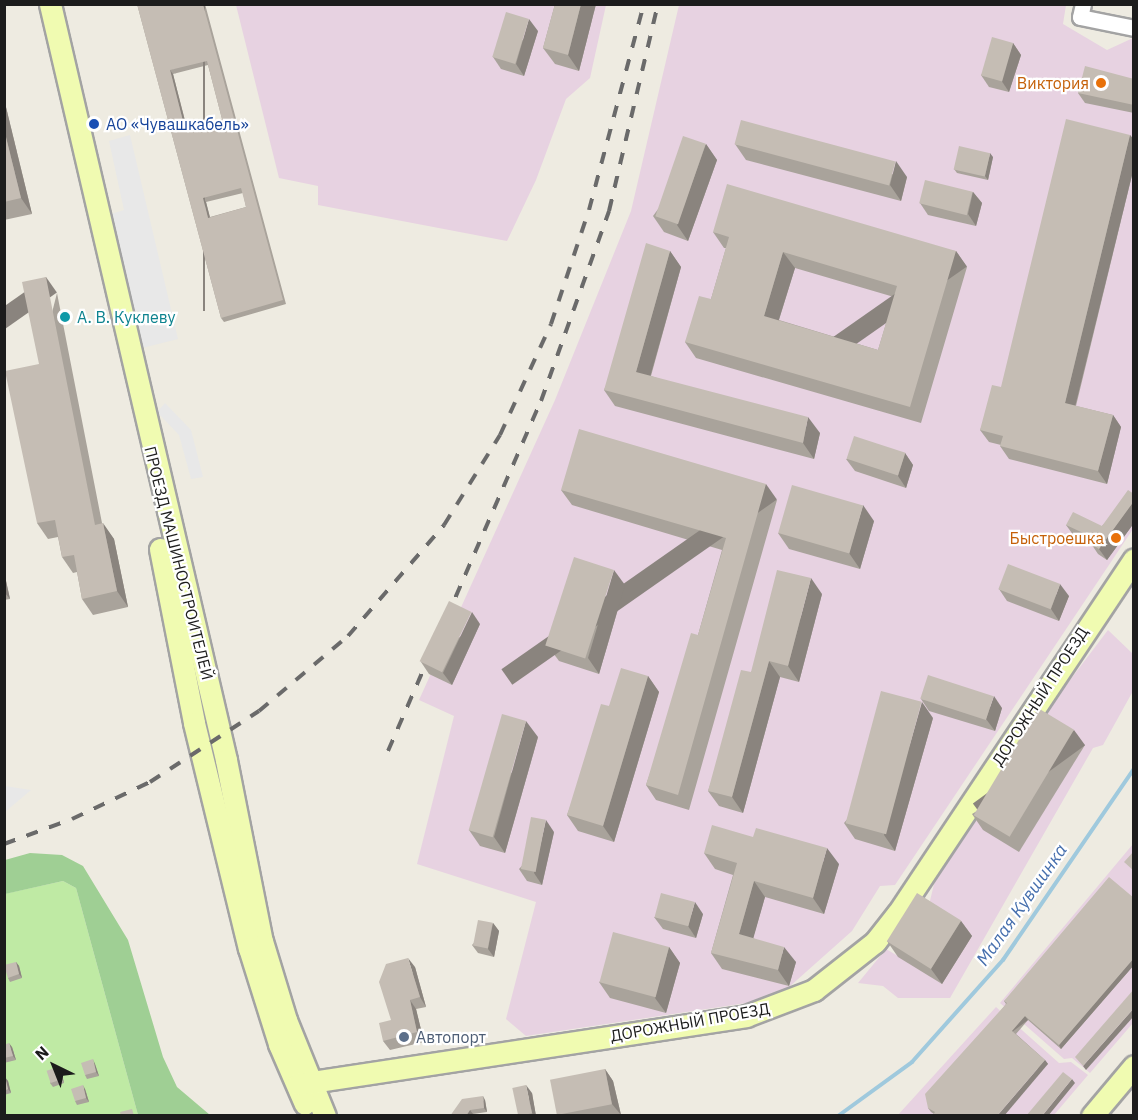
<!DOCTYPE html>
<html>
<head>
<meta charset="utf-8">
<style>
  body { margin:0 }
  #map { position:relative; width:1138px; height:1120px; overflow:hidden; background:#eeebe1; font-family:"IBM Plex Sans",sans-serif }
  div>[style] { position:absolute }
  .industrial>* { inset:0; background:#e7d2e1 }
  .grass>* { inset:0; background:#bfeaa4 }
  .forest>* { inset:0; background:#9fcf94 }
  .parking>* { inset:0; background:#e8e8e8 }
  .stream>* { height:4px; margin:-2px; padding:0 2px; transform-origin:2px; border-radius:2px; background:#9fc9dd }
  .roads { filter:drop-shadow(2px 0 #a3a3a3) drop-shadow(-2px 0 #a3a3a3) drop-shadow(0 2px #a3a3a3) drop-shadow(0 -2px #a3a3a3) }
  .street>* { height:15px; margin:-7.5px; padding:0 7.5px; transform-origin:7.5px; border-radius:7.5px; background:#fff }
  .secondary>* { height:21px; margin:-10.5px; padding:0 10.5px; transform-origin:10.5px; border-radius:10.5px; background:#f0fbb1 }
  .rail>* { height:4px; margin-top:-2px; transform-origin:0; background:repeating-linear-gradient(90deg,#6a6a6a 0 12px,transparent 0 24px) }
  .wall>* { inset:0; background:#a9a39b }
  .shaded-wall>* { inset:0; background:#8a847e; transform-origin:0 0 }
  .building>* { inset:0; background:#c5bdb4; transform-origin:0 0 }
  .dots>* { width:16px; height:16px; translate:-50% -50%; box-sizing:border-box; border:3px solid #fff; border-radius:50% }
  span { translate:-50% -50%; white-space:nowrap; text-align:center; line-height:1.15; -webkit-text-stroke:4.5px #fff; paint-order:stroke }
  .food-label { font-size:16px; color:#c56008 }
  .right { translate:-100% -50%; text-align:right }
  .transit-label { font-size:16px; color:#164399 }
  .left { translate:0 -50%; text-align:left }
  .culture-label { font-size:16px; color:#0d838f }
  .street-label { font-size:16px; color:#1c1c1c }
  .service-label { font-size:16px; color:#4e5e75 }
  .water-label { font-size:18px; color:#466fad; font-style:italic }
  .frame { position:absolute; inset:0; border:6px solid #1c1c1c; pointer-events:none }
  .north { position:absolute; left:24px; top:1036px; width:60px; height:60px; -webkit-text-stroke:4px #fff; paint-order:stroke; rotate:317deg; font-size:16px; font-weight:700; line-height:24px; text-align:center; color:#1c1c1c }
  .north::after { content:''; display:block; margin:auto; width:21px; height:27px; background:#1c1c1c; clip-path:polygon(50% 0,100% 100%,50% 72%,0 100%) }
</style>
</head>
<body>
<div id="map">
  <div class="industrial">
    <i style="clip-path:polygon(236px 5px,606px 5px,590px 78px,566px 99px,536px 180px,507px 241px,318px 205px,318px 186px,279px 178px)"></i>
    <i style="clip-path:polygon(679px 5px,1066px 5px,1063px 24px,1107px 50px,1133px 38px,1133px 529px,895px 885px,880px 886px,852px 931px,788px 988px,760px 1001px,526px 1036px,506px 1019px,536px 902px,417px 864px,454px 716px,419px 700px,555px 400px,631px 211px)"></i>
    <i style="clip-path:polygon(1108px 630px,1133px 654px,1133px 691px,1103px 745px,1093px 748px,950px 998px,898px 998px,883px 986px,858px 983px,886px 949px,898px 956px,928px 909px,935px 880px,1042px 717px)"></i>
    <i style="clip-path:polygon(1133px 844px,1133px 1023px,1090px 1073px,1072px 1058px,1064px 1059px,1000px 1003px)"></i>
    <i style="clip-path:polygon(996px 1007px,1059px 1063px,1071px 1062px,1088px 1075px,1054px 1115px,897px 1116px)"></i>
  </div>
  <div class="grass">
    <i style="clip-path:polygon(63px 881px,76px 888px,138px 1115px,5px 1115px,4px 894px)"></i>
  </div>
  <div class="forest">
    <i style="clip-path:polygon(30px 853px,62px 855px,83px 866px,128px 940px,163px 1057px,177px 1087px,210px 1115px,138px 1115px,76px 888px,63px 881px,5px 894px,5px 860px)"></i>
  </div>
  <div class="parking">
    <i style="clip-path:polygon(130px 135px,178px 339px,138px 349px,108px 215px,124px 210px,109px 141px)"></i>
    <i style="clip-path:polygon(165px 403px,191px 430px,203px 477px,191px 479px,179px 435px,157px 412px)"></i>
    <i style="clip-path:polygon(5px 786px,31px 790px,5px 812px)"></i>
  </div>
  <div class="stream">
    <i style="left:838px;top:1116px;width:92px;rotate:-36.1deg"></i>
    <i style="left:912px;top:1062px;width:137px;rotate:-48.3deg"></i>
    <i style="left:1003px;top:960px;width:232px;rotate:-55.6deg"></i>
  </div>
  <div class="roads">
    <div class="street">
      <i style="left:1083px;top:4px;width:13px;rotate:103deg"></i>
      <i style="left:1080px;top:17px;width:55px;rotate:11.5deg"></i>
    </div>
    <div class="secondary">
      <i style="left:50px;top:4px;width:776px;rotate:76.89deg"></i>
      <i style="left:226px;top:760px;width:185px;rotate:78.8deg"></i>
      <i style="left:262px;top:941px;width:83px;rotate:73.1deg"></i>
      <i style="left:286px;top:1020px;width:104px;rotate:67.9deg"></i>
      <i style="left:160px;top:549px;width:177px;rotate:78.9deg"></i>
      <i style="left:194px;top:723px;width:232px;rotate:76.3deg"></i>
      <i style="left:249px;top:948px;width:101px;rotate:72.6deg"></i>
      <i style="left:279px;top:1044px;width:65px;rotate:66.6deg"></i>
      <i style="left:298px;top:1084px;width:453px;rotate:-8.6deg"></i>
      <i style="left:746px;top:1016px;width:73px;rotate:-20.9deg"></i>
      <i style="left:814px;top:990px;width:78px;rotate:-38.2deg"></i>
      <i style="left:875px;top:942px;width:37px;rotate:-52deg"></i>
      <i style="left:898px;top:913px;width:425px;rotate:-56.3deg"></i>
      <i style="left:1092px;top:1116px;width:65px;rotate:-50deg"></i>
    </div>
  </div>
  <div class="rail">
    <i style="left:446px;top:619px;width:238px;rotate:-66.5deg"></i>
    <i style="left:541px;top:401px;width:202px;rotate:-70.3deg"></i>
    <i style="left:609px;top:211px;width:213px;rotate:-76.7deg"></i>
    <i style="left:388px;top:751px;width:108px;rotate:-66.5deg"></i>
    <i style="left:4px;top:844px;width:72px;rotate:-20.2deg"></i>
    <i style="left:72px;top:819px;width:86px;rotate:-25.4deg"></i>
    <i style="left:150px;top:782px;width:130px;rotate:-33.1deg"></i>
    <i style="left:259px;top:711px;width:116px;rotate:-40.1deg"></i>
    <i style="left:348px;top:636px;width:147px;rotate:-49.1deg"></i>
    <i style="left:444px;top:525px;width:106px;rotate:-58.1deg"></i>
    <i style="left:500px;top:435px;width:122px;rotate:-65.3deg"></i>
    <i style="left:551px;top:324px;width:120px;rotate:-71.6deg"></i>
    <i style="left:589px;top:210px;width:213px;rotate:-75.1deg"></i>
  </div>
  <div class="wall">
    <i style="clip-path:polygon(evenodd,137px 4px,205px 4px,286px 304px,224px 322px,221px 318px,137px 4px,208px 65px,222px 119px,187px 128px,173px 74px,208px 65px,137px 4px,243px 193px,246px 207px,210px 217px,206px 202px,243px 193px)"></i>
    <i style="clip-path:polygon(555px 4px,596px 4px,579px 71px,555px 64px,543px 48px)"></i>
    <i style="clip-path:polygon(538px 31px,524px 76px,501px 69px,493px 57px)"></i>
    <i style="clip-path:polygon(1013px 43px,1021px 55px,1009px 92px,989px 87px,981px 75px)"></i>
    <i style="clip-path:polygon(1134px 79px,1134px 113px,1085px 103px,1078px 93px)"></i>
    <i style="clip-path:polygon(4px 99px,32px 214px,4px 220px)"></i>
    <i style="clip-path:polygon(1130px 135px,1134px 140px,1134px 167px,1076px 406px,1113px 415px,1121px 427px,1107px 484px,1009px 459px,1000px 446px,1001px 445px,989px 442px,980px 430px)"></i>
    <i style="clip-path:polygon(706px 144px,717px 160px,688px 241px,664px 232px,653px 216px)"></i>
    <i style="clip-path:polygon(735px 144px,907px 177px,901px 201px,746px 160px)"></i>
    <i style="clip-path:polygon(993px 157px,988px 180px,957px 173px,954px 169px)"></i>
    <i style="clip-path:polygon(973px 192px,982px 203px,976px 226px,928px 215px,920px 203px)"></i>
    <i style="clip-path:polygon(evenodd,713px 232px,956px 251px,967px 267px,921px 423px,696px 358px,685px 342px,711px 299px,726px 248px,724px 248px,713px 232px,795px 268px,894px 297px,878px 350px,779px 320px,795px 268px)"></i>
    <i style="clip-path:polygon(670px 251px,681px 267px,651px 376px,820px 433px,814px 459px,615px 406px,604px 390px)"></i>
    <i style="clip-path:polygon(57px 293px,102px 523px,114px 539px,128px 607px,93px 615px,82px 599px,77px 572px,73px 573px,62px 557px,58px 537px,48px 539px,37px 523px,39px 364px)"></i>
    <i style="clip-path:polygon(905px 453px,913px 465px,906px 488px,855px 471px,846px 459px)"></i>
    <i style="clip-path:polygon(561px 490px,777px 500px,689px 810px,656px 800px,646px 785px,698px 635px,722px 550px,572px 505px)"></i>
    <i style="clip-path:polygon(1134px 494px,1134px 523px,1107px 560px,1098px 554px,1092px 545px,1074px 536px,1066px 525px,1102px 526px)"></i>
    <i style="clip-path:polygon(874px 521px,860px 569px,789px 549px,778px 533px)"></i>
    <i style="clip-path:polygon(4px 572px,10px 599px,4px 600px)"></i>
    <i style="clip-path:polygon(625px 585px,599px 674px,559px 661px,548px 646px)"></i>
    <i style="clip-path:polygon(999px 589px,1069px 596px,1059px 621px,1007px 601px)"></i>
    <i style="clip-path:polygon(822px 594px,799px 682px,780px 677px,743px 813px,719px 806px,708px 791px,751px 672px)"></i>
    <i style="clip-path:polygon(480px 624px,452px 685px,429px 674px,421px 662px)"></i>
    <i style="clip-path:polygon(648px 676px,659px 692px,614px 842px,578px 831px,567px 815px,609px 706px)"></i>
    <i style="clip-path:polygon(921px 699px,1002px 708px,995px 731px,929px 711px)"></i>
    <i style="clip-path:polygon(933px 718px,895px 851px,855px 839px,844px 823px)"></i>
    <i style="clip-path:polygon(538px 737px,505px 853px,480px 846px,469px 830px)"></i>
    <i style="clip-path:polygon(1085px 745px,1019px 852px,983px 830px,972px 814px)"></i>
    <i style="clip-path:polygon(554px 832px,542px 885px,527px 881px,519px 869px)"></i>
    <i style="clip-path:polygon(704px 853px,839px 864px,824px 914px,765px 897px,753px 938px,796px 962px,789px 986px,722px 969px,711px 953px,733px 875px,715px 869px)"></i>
    <i style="clip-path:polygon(1134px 898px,1134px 965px,1061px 1049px,1028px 1020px,1016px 1034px,1045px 1060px,1048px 1064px,934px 1114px,931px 1112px,928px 1108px,1006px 1004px,1004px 1001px)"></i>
    <i style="clip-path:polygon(703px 914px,696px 938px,663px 929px,654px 917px)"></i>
    <i style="clip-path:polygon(961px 921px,972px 936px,942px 984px,898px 957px,887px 941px)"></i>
    <i style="clip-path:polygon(493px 923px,499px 931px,494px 957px,478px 953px,472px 945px)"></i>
    <i style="clip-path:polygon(669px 947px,680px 963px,666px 1013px,610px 998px,599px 982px)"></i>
    <i style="clip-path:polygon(16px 962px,19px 966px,22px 978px,10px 982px,8px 978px)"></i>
    <i style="clip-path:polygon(415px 967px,426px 1007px,416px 1009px,424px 1042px,390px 1050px,383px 1041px)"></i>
    <i style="clip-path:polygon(4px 1045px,12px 1047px,16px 1060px,4px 1063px)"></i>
    <i style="clip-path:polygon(95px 1064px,99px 1076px,87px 1079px,85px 1075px)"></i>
    <i style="clip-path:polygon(58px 1067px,61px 1071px,64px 1083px,53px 1087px,50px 1083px)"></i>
    <i style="clip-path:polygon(605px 1069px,613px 1081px,621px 1115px,557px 1116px)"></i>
    <i style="clip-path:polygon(4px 1077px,8px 1081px,11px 1093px,4px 1095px)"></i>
    <i style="clip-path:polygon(85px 1089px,89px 1102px,77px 1105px,75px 1101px)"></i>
    <i style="clip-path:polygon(532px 1093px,536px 1116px,518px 1116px)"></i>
    <i style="clip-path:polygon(485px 1100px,487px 1112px,473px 1114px,472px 1116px,450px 1116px)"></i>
  </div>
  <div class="shaded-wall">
    <i style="left:203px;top:4px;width:2px;height:307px"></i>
    <i style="clip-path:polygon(581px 4px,596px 4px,579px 71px,568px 55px)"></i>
    <i style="clip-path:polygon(529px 19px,538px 31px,524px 76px,516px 64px)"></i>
    <i style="clip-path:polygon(1013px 43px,1021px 55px,1009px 92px,1001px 80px)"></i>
    <i style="clip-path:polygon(170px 70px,173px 74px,188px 133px,185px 129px)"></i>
    <i style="clip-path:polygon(4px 99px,32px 214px,21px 198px,4px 129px)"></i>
    <i style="clip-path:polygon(1130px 135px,1134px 140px,1134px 167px,1073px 415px,1065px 403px)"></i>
    <i style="clip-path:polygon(706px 144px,717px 160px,688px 241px,677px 225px)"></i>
    <i style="clip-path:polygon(990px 153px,993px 157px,988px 180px,985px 176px)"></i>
    <i style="clip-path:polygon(896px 161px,907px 177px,901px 201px,890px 185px)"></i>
    <i style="clip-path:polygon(973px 192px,982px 203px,976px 226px,968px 214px)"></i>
    <i style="clip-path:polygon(203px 198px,206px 202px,211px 222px,208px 218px)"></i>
    <i style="clip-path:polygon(670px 251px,681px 267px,647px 388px,636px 372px)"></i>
    <i style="left:956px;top:251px;width:19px;height:163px;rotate:55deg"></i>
    <i style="clip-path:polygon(783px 252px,795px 268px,775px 332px,764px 316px)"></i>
    <i style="left:46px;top:277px;width:19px;height:253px;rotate:55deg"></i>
    <i style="clip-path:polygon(1113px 415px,1121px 427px,1107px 484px,1098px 471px)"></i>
    <i style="clip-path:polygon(808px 417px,820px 433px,814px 459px,803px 443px)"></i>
    <i style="clip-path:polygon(905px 453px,913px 465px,906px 488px,898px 476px)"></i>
    <i style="left:766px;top:484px;width:19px;height:323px;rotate:55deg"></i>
    <i style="clip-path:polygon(1134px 501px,1134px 523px,1107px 560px,1099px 549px)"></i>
    <i style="clip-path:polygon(863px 505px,874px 521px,860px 569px,849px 553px)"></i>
    <i style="clip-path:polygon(103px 523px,114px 539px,128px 607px,117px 591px)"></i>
    <i style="clip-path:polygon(614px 570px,625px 585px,599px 674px,588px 658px)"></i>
    <i style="clip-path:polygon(4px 572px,10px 599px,4px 592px)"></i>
    <i style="clip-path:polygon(811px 578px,822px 594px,799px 682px,788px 666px)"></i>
    <i style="clip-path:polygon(1060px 584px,1069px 596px,1059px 621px,1051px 609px)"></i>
    <i style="clip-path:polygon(472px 612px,480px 624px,452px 685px,443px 673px)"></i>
    <i style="clip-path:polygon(769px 661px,780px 677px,743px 813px,732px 797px)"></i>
    <i style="clip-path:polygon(648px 676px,659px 692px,614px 842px,603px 826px)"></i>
    <i style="clip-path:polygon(994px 696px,1002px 708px,995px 731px,986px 719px)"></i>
    <i style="clip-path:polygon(922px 702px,933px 718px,895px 851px,884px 835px)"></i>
    <i style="clip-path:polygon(526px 721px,538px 737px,505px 853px,494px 837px)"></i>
    <i style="left:1074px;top:730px;width:19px;height:125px;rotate:54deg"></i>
    <i style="clip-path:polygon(546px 820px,554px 832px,542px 885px,534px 873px)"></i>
    <i style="clip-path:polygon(827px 848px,839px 864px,824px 914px,813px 898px)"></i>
    <i style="clip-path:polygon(754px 881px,765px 897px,750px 950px,739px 934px)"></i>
    <i style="clip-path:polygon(695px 902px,703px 914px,696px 938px,688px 926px)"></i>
    <i style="clip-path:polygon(961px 921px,972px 936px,942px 984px,931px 969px)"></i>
    <i style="clip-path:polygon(493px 923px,499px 931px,494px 957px,488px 949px)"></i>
    <i style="clip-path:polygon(669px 947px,680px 963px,666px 1013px,655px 998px)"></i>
    <i style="clip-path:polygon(784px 947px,796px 962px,789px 986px,778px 970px)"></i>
    <i style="clip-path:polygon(408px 958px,415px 967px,426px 1007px,420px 997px)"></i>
    <i style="clip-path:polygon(1134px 958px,1134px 965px,1061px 1049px,1059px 1045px)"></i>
    <i style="clip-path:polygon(16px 962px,19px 966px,22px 978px,19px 974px)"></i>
    <i style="clip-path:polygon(410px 1000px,416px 1009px,424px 1042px,417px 1032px)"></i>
    <i style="clip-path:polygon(1134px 1008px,1134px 1016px,1086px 1070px,1083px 1066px)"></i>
    <i style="left:1025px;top:1016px;width:5px;height:20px;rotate:53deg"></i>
    <i style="clip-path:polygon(9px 1043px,12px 1047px,16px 1060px,13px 1056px)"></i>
    <i style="clip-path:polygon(93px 1059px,95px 1064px,99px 1076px,96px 1072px)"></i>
    <i style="clip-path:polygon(1045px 1060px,1048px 1064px,1004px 1116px,997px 1116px)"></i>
    <i style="clip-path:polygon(58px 1067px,61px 1071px,64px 1083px,62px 1079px)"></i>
    <i style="clip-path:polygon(605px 1069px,613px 1081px,621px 1115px,612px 1104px)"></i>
    <i style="clip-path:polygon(5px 1077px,8px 1081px,11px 1093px,8px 1089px)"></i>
    <i style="clip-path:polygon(1072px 1079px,1075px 1083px,1048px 1116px,1042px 1116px)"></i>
    <i style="clip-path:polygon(83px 1085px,85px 1089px,89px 1102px,86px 1098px)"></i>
    <i style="clip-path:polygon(526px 1085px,532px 1093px,536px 1116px,534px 1116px,532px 1113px)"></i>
    <i style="clip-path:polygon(483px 1096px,485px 1100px,487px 1112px,484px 1108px)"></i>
    <i style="clip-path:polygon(470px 1110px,473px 1114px,472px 1116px,466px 1116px)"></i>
  </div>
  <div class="building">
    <i style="clip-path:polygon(evenodd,137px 4px,203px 4px,283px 300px,221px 318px,137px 4px,207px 61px,222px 119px,185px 129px,170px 70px,207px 61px,137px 4px,241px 188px,246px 207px,208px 218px,203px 198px,241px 188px)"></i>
    <i style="clip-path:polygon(555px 4px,581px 4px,568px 55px,543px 48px)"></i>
    <i style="left:506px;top:12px;width:24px;height:47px;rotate:17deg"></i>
    <i style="left:992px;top:37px;width:22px;height:40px;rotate:16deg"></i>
    <i style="clip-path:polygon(1085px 66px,1134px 79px,1134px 105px,1078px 93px)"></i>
    <i style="clip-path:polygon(1066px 119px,1130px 135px,1065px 403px,1113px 415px,1098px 471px,1000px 446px,1003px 436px,980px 430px,992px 385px,1001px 387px)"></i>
    <i style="left:741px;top:120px;width:160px;height:25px;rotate:15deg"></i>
    <i style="clip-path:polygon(4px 129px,21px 198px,4px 202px)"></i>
    <i style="left:683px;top:136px;width:24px;height:85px;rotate:19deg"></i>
    <i style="left:959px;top:146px;width:32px;height:24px;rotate:13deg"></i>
    <i style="left:925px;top:180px;width:49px;height:24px;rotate:14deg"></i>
    <i style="clip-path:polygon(evenodd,727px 184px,956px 251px,910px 407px,685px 342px,699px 296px,711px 299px,729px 237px,713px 232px,727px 184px,783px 252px,897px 286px,878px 350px,764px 316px,783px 252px)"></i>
    <i style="clip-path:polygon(646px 243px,670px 251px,636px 372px,808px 417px,803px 443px,604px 390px)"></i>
    <i style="clip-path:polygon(46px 277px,95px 525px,103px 523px,117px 591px,82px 599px,74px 555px,62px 557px,55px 520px,37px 523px,5px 371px,39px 364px,22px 282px)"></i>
    <i style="clip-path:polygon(579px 429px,766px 484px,678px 795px,646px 785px,691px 633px,698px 635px,726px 538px,561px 490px)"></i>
    <i style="left:854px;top:436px;width:54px;height:24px;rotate:18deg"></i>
    <i style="left:792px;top:485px;width:74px;height:50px;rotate:16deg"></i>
    <i style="clip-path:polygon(1128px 490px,1134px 494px,1134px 501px,1099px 549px,1090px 543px,1094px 538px,1066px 525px,1073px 512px,1102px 526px)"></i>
    <i style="left:574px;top:557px;width:42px;height:93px;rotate:18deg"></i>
    <i style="left:1008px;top:564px;width:56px;height:27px;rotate:21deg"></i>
    <i style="clip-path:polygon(777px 570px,811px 578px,788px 666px,769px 661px,732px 797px,708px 791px,741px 670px,751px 672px)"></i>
    <i style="left:449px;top:601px;width:25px;height:67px;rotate:26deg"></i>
    <i style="clip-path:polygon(621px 668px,648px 676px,603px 826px,567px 815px,601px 704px,609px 706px)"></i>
    <i style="left:928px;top:675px;width:69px;height:25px;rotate:18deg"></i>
    <i style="left:881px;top:691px;width:42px;height:137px;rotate:15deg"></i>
    <i style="left:1038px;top:708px;width:42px;height:125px;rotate:31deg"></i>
    <i style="left:502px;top:714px;width:25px;height:121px;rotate:16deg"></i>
    <i style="left:531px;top:817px;width:15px;height:53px;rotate:11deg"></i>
    <i style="clip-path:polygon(712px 825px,753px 837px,756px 828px,827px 848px,813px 898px,754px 881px,739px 934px,784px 947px,778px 970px,711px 953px,737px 863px,704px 853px)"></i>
    <i style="clip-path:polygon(1134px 851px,1134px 871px,1124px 862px)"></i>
    <i style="clip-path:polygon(1109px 877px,1134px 898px,1134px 958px,1059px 1045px,1025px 1016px,1012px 1031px,1045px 1060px,997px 1116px,932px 1116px,935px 1112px,928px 1108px,925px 1094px,1007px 1003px,1004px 1001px)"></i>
    <i style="left:661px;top:893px;width:35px;height:25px;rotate:15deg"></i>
    <i style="left:917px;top:893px;width:52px;height:57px;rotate:32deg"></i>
    <i style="left:478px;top:920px;width:15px;height:26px;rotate:11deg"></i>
    <i style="left:613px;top:932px;width:58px;height:52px;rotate:15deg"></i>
    <i style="clip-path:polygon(408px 958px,420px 997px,410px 1000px,417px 1032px,383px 1041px,379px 1023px,391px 1020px,379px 982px,386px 964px)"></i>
    <i style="clip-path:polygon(16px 962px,19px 974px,8px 978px,4px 965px)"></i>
    <i style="clip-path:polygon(1134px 989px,1134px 1008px,1083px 1066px,1075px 1057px)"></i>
    <i style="clip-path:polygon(9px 1043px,13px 1056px,4px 1058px,4px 1045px)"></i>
    <i style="clip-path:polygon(93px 1059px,96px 1072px,85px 1075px,81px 1063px)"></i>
    <i style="left:58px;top:1067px;width:13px;height:12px;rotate:72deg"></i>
    <i style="left:605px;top:1069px;width:36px;height:56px;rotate:79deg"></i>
    <i style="clip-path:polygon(1063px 1072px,1072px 1079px,1042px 1116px,1026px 1116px)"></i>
    <i style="clip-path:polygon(5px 1077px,8px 1089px,4px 1091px,4px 1077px)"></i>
    <i style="clip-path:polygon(83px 1085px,86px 1098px,75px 1101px,71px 1089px)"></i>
    <i style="left:526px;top:1085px;width:29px;height:14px;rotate:78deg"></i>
    <i style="clip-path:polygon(483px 1096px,484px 1108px,470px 1110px,466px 1116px,450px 1116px,462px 1099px)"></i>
    <i style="clip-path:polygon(132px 1109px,134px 1116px,121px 1116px,120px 1112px)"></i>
  </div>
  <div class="dots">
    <i style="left:1101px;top:83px;background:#e8710a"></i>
    <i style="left:94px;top:124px;background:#1a4fb4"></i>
    <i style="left:65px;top:317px;background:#0f9aa8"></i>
    <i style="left:1116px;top:538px;background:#e8710a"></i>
    <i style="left:404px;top:1037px;background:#5c6f8a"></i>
  </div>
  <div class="food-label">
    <span class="right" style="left:1089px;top:83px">Виктория</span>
    <span class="right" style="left:1104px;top:538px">Быстроешка</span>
  </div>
  <div class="transit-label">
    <span class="left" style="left:106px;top:124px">АО «Чувашкабель»</span>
  </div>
  <div class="culture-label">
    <span class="left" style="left:77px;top:317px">А. В. Куклеву</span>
  </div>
  <div class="street-label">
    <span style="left:179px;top:563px;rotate:76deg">ПРОЕЗД МАШИНОСТРОИТЕЛЕЙ</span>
    <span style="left:1040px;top:696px;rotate:-57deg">ДОРОЖНЫЙ ПРОЕЗД</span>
    <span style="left:690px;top:1022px;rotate:-10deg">ДОРОЖНЫЙ ПРОЕЗД</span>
  </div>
  <div class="service-label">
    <span class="left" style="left:416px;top:1037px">Автопорт</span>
  </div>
  <div class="water-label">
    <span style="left:1022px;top:905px;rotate:-55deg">Малая Кувшинка</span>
  </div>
  <div class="frame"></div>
  <div class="north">N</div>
</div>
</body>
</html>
